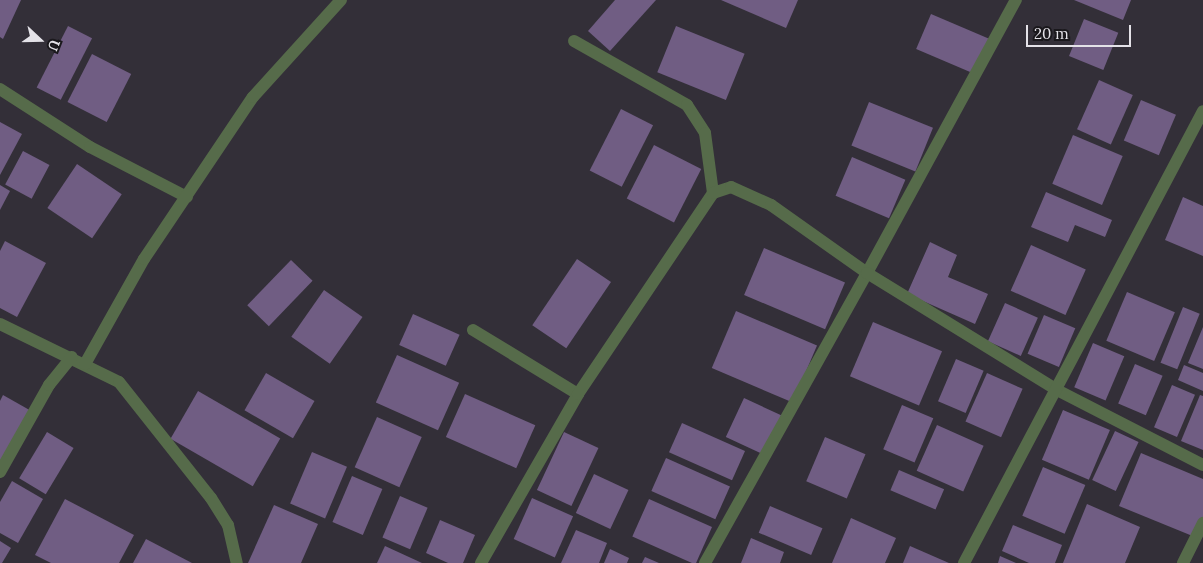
<!DOCTYPE html>
<html>
<head>
<meta charset="utf-8">
<style>
  body { margin:0 }
  #map { position:relative; width:1203px; height:563px; overflow:hidden; background:#332f38; font-family:Lora,serif }
  div>[style] { position:absolute }
  .building>* { inset:0; background:#705d83; transform-origin:0 0 }
  .minor>* { height:12px; margin:-6px; padding:0 6px; transform-origin:6px; border-radius:6px; background:#566b4a }
  span { translate:-50% -50%; white-space:nowrap; text-align:center; line-height:1.15; -webkit-text-stroke:4px #1a181c; paint-order:stroke }
  .north { position:absolute; left:15px; top:15px; width:50px; height:50px; -webkit-text-stroke:4px #1a181c; paint-order:stroke; rotate:111deg; font-size:14px; font-weight:700; line-height:20px; text-align:center; color:#e4e2e8 }
  .north::after { content:''; display:block; margin:auto; width:18px; height:22px; background:#e4e2e8; clip-path:polygon(50% 0,100% 100%,50% 72%,0 100%) }
  .scale { position:absolute; left:1026px; top:25px; width:105px; height:22px; box-sizing:border-box; border:2px solid #e4e2e8; border-top:0; padding-left:6px; font-size:15px; line-height:18px; white-space:nowrap; color:#e4e2e8; -webkit-text-stroke:4px #1a181c; paint-order:stroke }
</style>
</head>
<body>
<div id="map">
  <div class="building">
    <i style="clip-path:polygon(0 0,21px 0,3px 39px,0 37px)"></i>
    <i style="clip-path:polygon(615px 0,656px 0,610px 51px,588px 31px)"></i>
    <i style="clip-path:polygon(721px 0,798px 0,786px 28px)"></i>
    <i style="clip-path:polygon(1074px 0,1131px 0,1123px 20px)"></i>
    <i style="left:931px;top:14px;width:65px;height:38px;rotate:23deg"></i>
    <i style="left:1084px;top:19px;width:37px;height:40px;rotate:22deg"></i>
    <i style="left:68px;top:26px;width:27px;height:69px;rotate:27deg"></i>
    <i style="left:676px;top:26px;width:74px;height:50px;rotate:22deg"></i>
    <i style="left:92px;top:54px;width:44px;height:54px;rotate:27deg"></i>
    <i style="left:1099px;top:80px;width:37px;height:54px;rotate:24deg"></i>
    <i style="left:1141px;top:100px;width:38px;height:44px;rotate:23deg"></i>
    <i style="left:869px;top:102px;width:69px;height:47px;rotate:22deg"></i>
    <i style="left:621px;top:109px;width:36px;height:69px;rotate:27deg"></i>
    <i style="clip-path:polygon(0 122px,22px 134px,0 175px)"></i>
    <i style="left:1073px;top:135px;width:54px;height:53px;rotate:23deg"></i>
    <i style="left:654px;top:145px;width:53px;height:60px;rotate:27deg"></i>
    <i style="left:23px;top:151px;width:30px;height:38px;rotate:28deg"></i>
    <i style="left:852px;top:157px;width:58px;height:42px;rotate:23deg"></i>
    <i style="left:77px;top:164px;width:54px;height:53px;rotate:34deg"></i>
    <i style="clip-path:polygon(0 185px,10px 191px,0 210px)"></i>
    <i style="clip-path:polygon(1046px 192px,1112px 220px,1105px 237px,1075px 225px,1068px 242px,1031px 227px)"></i>
    <i style="clip-path:polygon(1183px 197px,1203px 206px,1203px 256px,1165px 240px)"></i>
    <i style="clip-path:polygon(5px 241px,46px 263px,17px 317px,0 308px,0 251px)"></i>
    <i style="clip-path:polygon(930px 242px,957px 255px,948px 277px,988px 294px,975px 324px,907px 294px)"></i>
    <i style="left:1031px;top:245px;width:60px;height:50px;rotate:24deg"></i>
    <i style="left:764px;top:248px;width:88px;height:51px;rotate:23deg"></i>
    <i style="left:577px;top:259px;width:41px;height:80px;rotate:34deg"></i>
    <i style="left:291px;top:260px;width:30px;height:63px;rotate:44deg"></i>
    <i style="left:324px;top:290px;width:47px;height:57px;rotate:35deg"></i>
    <i style="left:1127px;top:292px;width:52px;height:53px;rotate:23deg"></i>
    <i style="left:1005px;top:303px;width:36px;height:42px;rotate:24deg"></i>
    <i style="left:1183px;top:307px;width:18px;height:60px;rotate:22deg"></i>
    <i style="left:736px;top:311px;width:88px;height:62px;rotate:23deg"></i>
    <i style="left:413px;top:314px;width:51px;height:34px;rotate:24deg"></i>
    <i style="left:1044px;top:315px;width:34px;height:42px;rotate:23deg"></i>
    <i style="left:873px;top:322px;width:75px;height:59px;rotate:23deg"></i>
    <i style="clip-path:polygon(1203px 327px,1203px 369px,1188px 363px)"></i>
    <i style="left:1093px;top:343px;width:34px;height:48px;rotate:23deg"></i>
    <i style="left:397px;top:355px;width:68px;height:52px;rotate:24deg"></i>
    <i style="left:956px;top:359px;width:30px;height:46px;rotate:23deg"></i>
    <i style="left:1135px;top:364px;width:30px;height:43px;rotate:23deg"></i>
    <i style="clip-path:polygon(1184px 365px,1203px 373px,1203px 391px,1178px 380px)"></i>
    <i style="left:266px;top:373px;width:56px;height:43px;rotate:30deg"></i>
    <i style="left:987px;top:373px;width:39px;height:53px;rotate:24deg"></i>
    <i style="left:1172px;top:385px;width:25px;height:46px;rotate:23deg"></i>
    <i style="left:198px;top:391px;width:95px;height:55px;rotate:30deg"></i>
    <i style="left:465px;top:394px;width:77px;height:47px;rotate:24deg"></i>
    <i style="clip-path:polygon(3px 395px,33px 412px,0 461px,0 401px)"></i>
    <i style="clip-path:polygon(1200px 395px,1203px 396px,1203px 450px,1181px 441px)"></i>
    <i style="left:744px;top:398px;width:41px;height:43px;rotate:25deg"></i>
    <i style="left:902px;top:405px;width:34px;height:48px;rotate:23deg"></i>
    <i style="left:1063px;top:410px;width:51px;height:54px;rotate:23deg"></i>
    <i style="left:377px;top:417px;width:49px;height:55px;rotate:24deg"></i>
    <i style="left:682px;top:423px;width:69px;height:32px;rotate:24deg"></i>
    <i style="left:937px;top:425px;width:51px;height:50px;rotate:24deg"></i>
    <i style="left:1115px;top:431px;width:26px;height:54px;rotate:25deg"></i>
    <i style="left:47px;top:432px;width:31px;height:54px;rotate:31deg"></i>
    <i style="left:564px;top:432px;width:38px;height:64px;rotate:25deg"></i>
    <i style="left:825px;top:437px;width:44px;height:48px;rotate:23deg"></i>
    <i style="left:312px;top:452px;width:38px;height:56px;rotate:23deg"></i>
    <i style="clip-path:polygon(1141px 453px,1203px 479px,1203px 518px,1195px 537px,1119px 506px)"></i>
    <i style="left:666px;top:458px;width:70px;height:36px;rotate:24deg"></i>
    <i style="left:1043px;top:467px;width:46px;height:53px;rotate:23deg"></i>
    <i style="left:899px;top:470px;width:49px;height:22px;rotate:23deg"></i>
    <i style="left:594px;top:474px;width:38px;height:43px;rotate:25deg"></i>
    <i style="left:352px;top:476px;width:33px;height:50px;rotate:23deg"></i>
    <i style="clip-path:polygon(12px 481px,43px 499px,18px 543px,0 533px,0 502px)"></i>
    <i style="left:400px;top:496px;width:30px;height:45px;rotate:23deg"></i>
    <i style="left:532px;top:498px;width:45px;height:45px;rotate:24deg"></i>
    <i style="clip-path:polygon(65px 499px,134px 535px,119px 563px,51px 563px,35px 555px)"></i>
    <i style="left:649px;top:499px;width:69px;height:41px;rotate:24deg"></i>
    <i style="clip-path:polygon(1087px 504px,1140px 527px,1125px 563px,1063px 563px)"></i>
    <i style="clip-path:polygon(274px 505px,318px 524px,301px 563px,248px 563px)"></i>
    <i style="left:770px;top:506px;width:57px;height:29px;rotate:23deg"></i>
    <i style="clip-path:polygon(851px 518px,896px 538px,885px 563px,832px 563px)"></i>
    <i style="clip-path:polygon(440px 520px,475px 535px,463px 563px,448px 563px,426px 553px)"></i>
    <i style="clip-path:polygon(1013px 525px,1062px 545px,1055px 563px,1029px 563px,1002px 551px)"></i>
    <i style="clip-path:polygon(576px 530px,607px 543px,599px 563px,561px 563px)"></i>
    <i style="clip-path:polygon(751px 538px,784px 552px,780px 563px,741px 563px)"></i>
    <i style="clip-path:polygon(146px 539px,192px 563px,133px 563px)"></i>
    <i style="clip-path:polygon(0 541px,11px 548px,2px 563px,0 563px)"></i>
    <i style="clip-path:polygon(385px 546px,422px 563px,377px 563px)"></i>
    <i style="clip-path:polygon(910px 546px,949px 563px,903px 563px)"></i>
    <i style="clip-path:polygon(610px 549px,629px 558px,627px 563px,604px 563px)"></i>
    <i style="clip-path:polygon(1000px 556px,1016px 563px,998px 563px)"></i>
    <i style="clip-path:polygon(645px 557px,659px 563px,642px 563px)"></i>
  </div>
  <div class="minor">
    <i style="left:574px;top:41px;width:130px;rotate:29.5deg"></i>
    <i style="left:687px;top:105px;width:33px;rotate:57deg"></i>
    <i style="left:705px;top:133px;width:61px;rotate:82.4deg"></i>
    <i style="left:0;top:89px;width:107px;rotate:32.8deg"></i>
    <i style="left:90px;top:147px;width:109px;rotate:27.3deg"></i>
    <i style="left:0;top:324px;width:132px;rotate:26deg"></i>
    <i style="left:119px;top:382px;width:148px;rotate:51.6deg"></i>
    <i style="left:211px;top:498px;width:32px;rotate:58deg"></i>
    <i style="left:228px;top:525px;width:39px;rotate:77deg"></i>
    <i style="left:473px;top:330px;width:123px;rotate:31.4deg"></i>
    <i style="left:85px;top:364px;width:120px;rotate:-60.7deg"></i>
    <i style="left:144px;top:259px;width:195px;rotate:-56.1deg"></i>
    <i style="left:253px;top:97px;width:131px;rotate:-47.8deg"></i>
    <i style="left:0;top:472px;width:100px;rotate:-60.6deg"></i>
    <i style="left:49px;top:385px;width:36px;rotate:-51deg"></i>
    <i style="left:481px;top:563px;width:195px;rotate:-60.1deg"></i>
    <i style="left:578px;top:394px;width:242px;rotate:-56.1deg"></i>
    <i style="left:713px;top:193px;width:19px;rotate:-18deg"></i>
    <i style="left:731px;top:187px;width:44px;rotate:24.2deg"></i>
    <i style="left:771px;top:205px;width:118px;rotate:35.3deg"></i>
    <i style="left:867px;top:273px;width:311px;rotate:-61.4deg"></i>
    <i style="left:705px;top:563px;width:332px;rotate:-60.8deg"></i>
    <i style="left:867px;top:273px;width:223px;rotate:31.6deg"></i>
    <i style="left:1057px;top:390px;width:164px;rotate:27.2deg"></i>
    <i style="left:964px;top:563px;width:511px;rotate:-62.13deg"></i>
    <i style="left:1183px;top:563px;width:45px;rotate:-63.4deg"></i>
  </div>
  <div class="north">U</div>
  <div class="scale">20 m</div>
</div>
</body>
</html>
